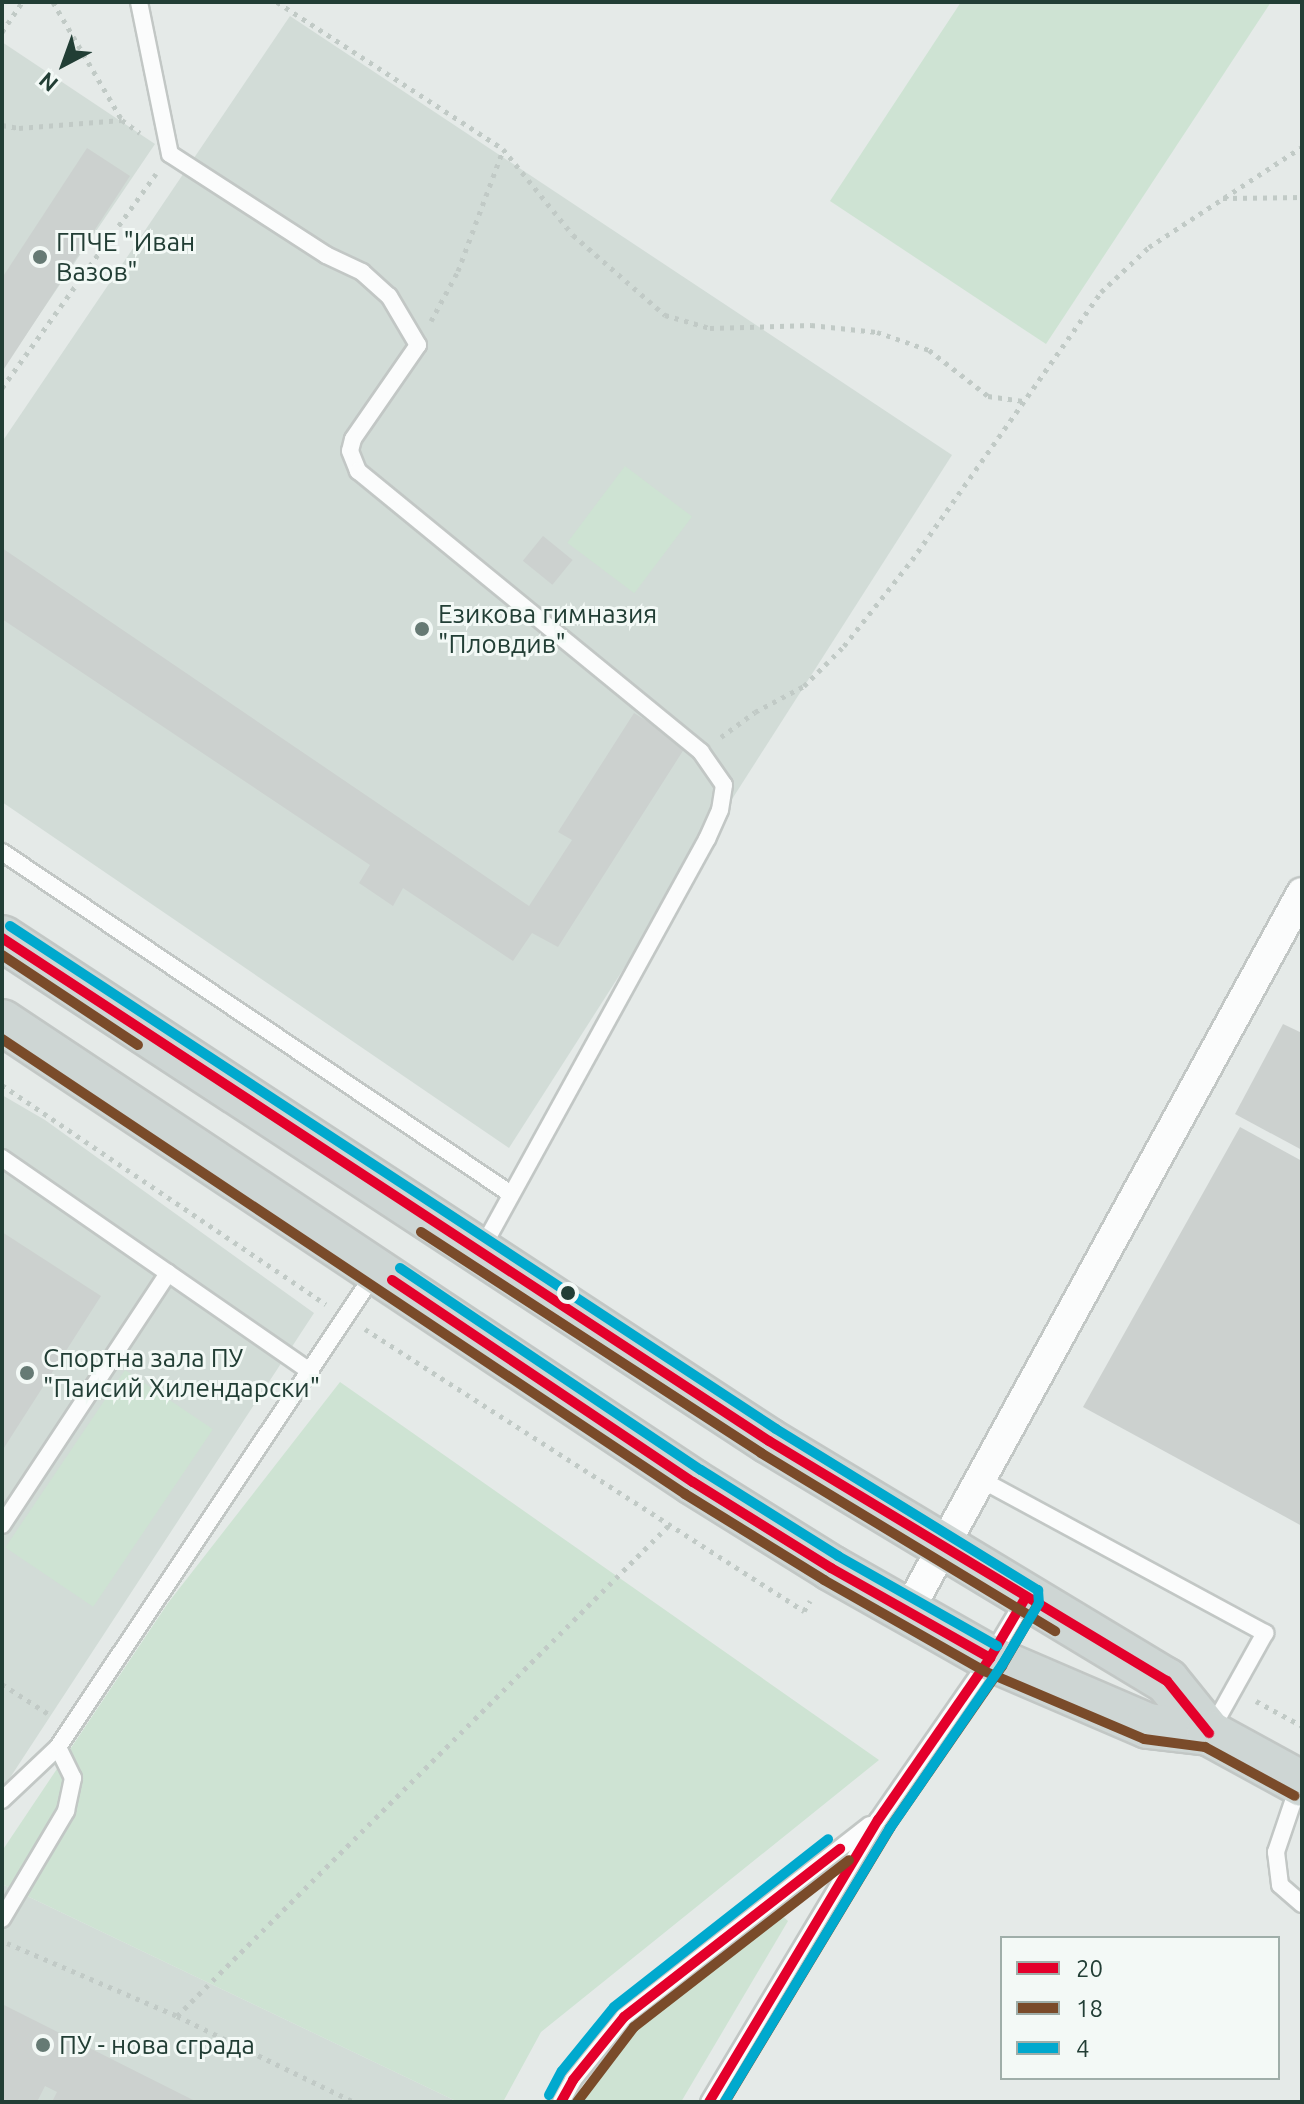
<!DOCTYPE html>
<html>
<head>
<meta charset="utf-8">
<style>
  body { margin:0 }
  #map { position:relative; width:1304px; height:2104px; overflow:hidden; background:#e5eae8; font-family:Ubuntu,sans-serif }
  div>[style] { position:absolute }
  .built>* { inset:0; background:#d2dcd7 }
  .green>* { inset:0; background:#cee3d3; transform-origin:0 0 }
  .building>* { inset:0; background:#ccd1cf; transform-origin:0 0 }
  .path>* { height:5px; margin-top:-2.5px; transform-origin:0; background:repeating-linear-gradient(90deg,#c1cac6 0 4px,transparent 0 10px) }
  .roads { filter:drop-shadow(2px 0 #c2c7c5) drop-shadow(-2px 0 #c2c7c5) drop-shadow(0 2px #c2c7c5) drop-shadow(0 -2px #c2c7c5) }
  .lane>* { height:16px; margin:-8px; padding:0 8px; transform-origin:8px; border-radius:8px; background:#fbfcfc }
  .street>* { height:30px; margin:-15px; padding:0 15px; transform-origin:15px; border-radius:15px; background:#fbfcfc }
  .primary>* { height:44px; margin:-22px; padding:0 22px; transform-origin:22px; border-radius:22px; background:#ced6d4 }
  .bus-1>* { height:10px; margin:-5px; padding:0 5px; transform-origin:5px; border-radius:5px; background:#e4002b }
  .bus-2>* { height:10px; margin:-5px; padding:0 5px; transform-origin:5px; border-radius:5px; background:#7a4b2a }
  .bus-3>* { height:10px; margin:-5px; padding:0 5px; transform-origin:5px; border-radius:5px; background:#00a9ce }
  .dots>* { width:22px; height:22px; translate:-50% -50%; box-sizing:border-box; border:4px solid #f3f9f6; border-radius:50% }
  span { translate:-50% -50%; white-space:nowrap; text-align:center; line-height:1.15; -webkit-text-stroke:6px #f3f9f6; paint-order:stroke }
  .poi-label { font-size:26px; color:#223e35 }
  .left { translate:0 -50%; text-align:left }
  .frame { position:absolute; inset:0; border:4px solid #223e35; pointer-events:none }
  .legend { position:absolute; left:1000px; top:1936px; width:280px; height:144px; box-sizing:border-box; background:#f3f9f6; border:2px solid #9faea9; margin:0; padding:10px 14px; list-style:none; font-size:24px; color:#223e35 }
  .legend li { display:flex; align-items:center; gap:16px; height:40px }
  .legend b { width:40px; border:2px solid #9faea9 }
  .north { position:absolute; left:24px; top:24px; width:80px; height:80px; -webkit-text-stroke:6px #f3f9f6; paint-order:stroke; rotate:221deg; font-size:22px; font-weight:700; line-height:32px; text-align:center; color:#223e35 }
  .north::after { content:''; display:block; margin:auto; width:28px; height:36px; background:#223e35; clip-path:polygon(50% 0,100% 100%,50% 72%,0 100%) }
</style>
</head>
<body>
<div id="map">
  <div class="built">
    <i style="clip-path:polygon(290px 16px,952px 455px,509px 1148px,2px 802px,2px 442px)"></i>
    <i style="clip-path:polygon(2px 42px,155px 144px,2px 370px)"></i>
    <i style="clip-path:polygon(2px 1095px,45px 1120px,314px 1313px,2px 1790px)"></i>
    <i style="clip-path:polygon(2px 1884px,458px 2102px,2px 2102px)"></i>
  </div>
  <div class="green">
    <i style="clip-path:polygon(961px 2px,1271px 2px,1046px 344px,830px 201px)"></i>
    <i style="left:625px;top:466px;width:84px;height:96px;rotate:37deg"></i>
    <i style="left:125px;top:1370px;width:106px;height:214px;rotate:34deg"></i>
    <i style="clip-path:polygon(340px 1382px,879px 1760px,541px 2032px,503px 2102px,458px 2102px,2px 1884px,2px 1851px,168px 1603px)"></i>
    <i style="clip-path:polygon(777px 1911px,788px 1921px,681px 2102px,579px 2102px,590px 2081px,636px 2022px)"></i>
  </div>
  <div class="building">
    <i style="clip-path:polygon(87px 148px,130px 176px,2px 372px,2px 278px)"></i>
    <i style="left:543px;top:536px;width:38px;height:32px;rotate:39deg"></i>
    <i style="clip-path:polygon(2px 548px,529px 906px,572px 840px,558px 832px,634px 713px,686px 746px,558px 947px,532px 933px,513px 961px,403px 888px,393px 906px,359px 883px,370px 865px,2px 619px)"></i>
    <i style="clip-path:polygon(1283px 1024px,1302px 1033px,1302px 1150px,1235px 1114px)"></i>
    <i style="clip-path:polygon(1240px 1127px,1302px 1161px,1302px 1526px,1083px 1407px)"></i>
    <i style="clip-path:polygon(2px 1232px,101px 1296px,2px 1451px)"></i>
    <i style="clip-path:polygon(2px 2004px,197px 2102px,52px 2102px,57px 2092px,45px 2086px,37px 2102px,2px 2102px)"></i>
  </div>
  <div class="path">
    <i style="left:53px;top:2px;width:137px;rotate:59.7deg"></i>
    <i style="left:122px;top:120px;width:22px;rotate:36deg"></i>
    <i style="left:277px;top:2px;width:270px;rotate:33deg"></i>
    <i style="left:503px;top:149px;width:111px;rotate:50.9deg"></i>
    <i style="left:573px;top:235px;width:122px;rotate:41deg"></i>
    <i style="left:665px;top:315px;width:47px;rotate:16.1deg"></i>
    <i style="left:710px;top:328px;width:101px;rotate:-1.7deg"></i>
    <i style="left:811px;top:325px;width:66px;rotate:6.1deg"></i>
    <i style="left:877px;top:332px;width:55px;rotate:19.1deg"></i>
    <i style="left:929px;top:350px;width:75px;rotate:37.9deg"></i>
    <i style="left:988px;top:396px;width:35px;rotate:8deg"></i>
    <i style="left:2px;top:32px;width:36px;rotate:-56deg"></i>
    <i style="left:2px;top:125px;width:17px;rotate:10deg"></i>
    <i style="left:19px;top:128px;width:103px;rotate:-4.4deg"></i>
    <i style="left:1223px;top:198px;width:79px;rotate:-0.7deg"></i>
    <i style="left:431px;top:321px;width:57px;rotate:-61.6deg"></i>
    <i style="left:458px;top:271px;width:129px;rotate:-69.6deg"></i>
    <i style="left:2px;top:388px;width:264px;rotate:-54.3deg"></i>
    <i style="left:721px;top:737px;width:42px;rotate:-36.3deg"></i>
    <i style="left:755px;top:712px;width:55px;rotate:-28deg"></i>
    <i style="left:804px;top:686px;width:57px;rotate:-45deg"></i>
    <i style="left:844px;top:646px;width:110px;rotate:-51.7deg"></i>
    <i style="left:912px;top:560px;width:328px;rotate:-54.8deg"></i>
    <i style="left:1101px;top:292px;width:66px;rotate:-43.2deg"></i>
    <i style="left:1149px;top:247px;width:183px;rotate:-33.2deg"></i>
    <i style="left:2px;top:1085px;width:391px;rotate:34.1deg"></i>
    <i style="left:365px;top:1329px;width:522px;rotate:32.72deg"></i>
    <i style="left:804px;top:1611px;width:12px;rotate:-59deg"></i>
    <i style="left:2px;top:1684px;width:57px;rotate:32.9deg"></i>
    <i style="left:1256px;top:1701px;width:52px;rotate:28.5deg"></i>
    <i style="left:7px;top:1943px;width:185px;rotate:23.2deg"></i>
    <i style="left:177px;top:2016px;width:197px;rotate:25.9deg"></i>
    <i style="left:177px;top:2016px;width:697px;rotate:-44.94deg"></i>
  </div>
  <div class="roads">
    <div class="lane">
      <i style="left:139px;top:2px;width:155px;rotate:78.5deg"></i>
      <i style="left:170px;top:154px;width:186px;rotate:32.9deg"></i>
      <i style="left:326px;top:255px;width:40px;rotate:25deg"></i>
      <i style="left:362px;top:272px;width:36px;rotate:42deg"></i>
      <i style="left:389px;top:296px;width:57px;rotate:59.4deg"></i>
      <i style="left:418px;top:345px;width:114px;rotate:124.7deg"></i>
      <i style="left:353px;top:439px;width:12px;rotate:104deg"></i>
      <i style="left:350px;top:451px;width:22px;rotate:68deg"></i>
      <i style="left:358px;top:471px;width:443px;rotate:39.3deg"></i>
      <i style="left:701px;top:752px;width:40px;rotate:55.1deg"></i>
      <i style="left:724px;top:785px;width:25px;rotate:99deg"></i>
      <i style="left:720px;top:810px;width:32px;rotate:114deg"></i>
      <i style="left:707px;top:839px;width:471px;rotate:118.8deg"></i>
      <i style="left:2px;top:852px;width:613px;rotate:33.9deg"></i>
      <i style="left:2px;top:1158px;width:376px;rotate:34.7deg"></i>
      <i style="left:982px;top:1480px;width:322px;rotate:28.4deg"></i>
      <i style="left:1265px;top:1633px;width:113px;rotate:119.1deg"></i>
      <i style="left:2px;top:1525px;width:302px;rotate:-56.6deg"></i>
      <i style="left:1299px;top:1784px;width:72px;rotate:108.7deg"></i>
      <i style="left:1276px;top:1852px;width:33px;rotate:83deg"></i>
      <i style="left:1280px;top:1885px;width:29px;rotate:41deg"></i>
      <i style="left:2px;top:1800px;width:77px;rotate:-43.4deg"></i>
      <i style="left:2px;top:1919px;width:126px;rotate:-59.3deg"></i>
      <i style="left:66px;top:1811px;width:34px;rotate:-78deg"></i>
      <i style="left:73px;top:1778px;width:34px;rotate:-116deg"></i>
      <i style="left:58px;top:1747px;width:569px;rotate:-56.25deg"></i>
      <i style="left:561px;top:2102px;width:25px;rotate:-61deg"></i>
      <i style="left:573px;top:2080px;width:81px;rotate:-51deg"></i>
      <i style="left:624px;top:2017px;width:312px;rotate:-38deg"></i>
      <i style="left:709px;top:2102px;width:329px;rotate:-59.1deg"></i>
      <i style="left:878px;top:1820px;width:197px;rotate:-55.3deg"></i>
      <i style="left:990px;top:1658px;width:69px;rotate:-59.3deg"></i>
    </div>
    <div class="street">
      <i style="left:908px;top:1611px;width:819px;rotate:-61.24deg"></i>
    </div>
    <div class="primary">
      <i style="left:2px;top:938px;width:917px;rotate:33.26deg"></i>
      <i style="left:769px;top:1441px;width:465px;rotate:31.1deg"></i>
      <i style="left:1167px;top:1681px;width:67px;rotate:51.1deg"></i>
      <i style="left:2px;top:1022px;width:830px;rotate:33.65deg"></i>
      <i style="left:693px;top:1482px;width:163px;rotate:31.9deg"></i>
      <i style="left:831px;top:1568px;width:183px;rotate:29.5deg"></i>
      <i style="left:990px;top:1658px;width:172px;rotate:23.3deg"></i>
      <i style="left:1148px;top:1726px;width:61px;rotate:6.5deg"></i>
      <i style="left:1209px;top:1733px;width:106px;rotate:28.7deg"></i>
    </div>
  </div>
  <div class="bus-1">
    <i style="left:2px;top:938px;width:917px;rotate:33.26deg"></i>
    <i style="left:769px;top:1441px;width:465px;rotate:31.1deg"></i>
    <i style="left:1167px;top:1681px;width:67px;rotate:51.1deg"></i>
    <i style="left:392px;top:1280px;width:362px;rotate:33.9deg"></i>
    <i style="left:693px;top:1482px;width:163px;rotate:31.9deg"></i>
    <i style="left:831px;top:1568px;width:183px;rotate:29.5deg"></i>
    <i style="left:561px;top:2102px;width:25px;rotate:-61deg"></i>
    <i style="left:573px;top:2080px;width:81px;rotate:-51deg"></i>
    <i style="left:624px;top:2017px;width:274px;rotate:-37.9deg"></i>
    <i style="left:709px;top:2102px;width:329px;rotate:-59.1deg"></i>
    <i style="left:878px;top:1820px;width:197px;rotate:-55.3deg"></i>
    <i style="left:990px;top:1658px;width:71px;rotate:-59.5deg"></i>
  </div>
  <div class="bus-2">
    <i style="left:2px;top:955px;width:163px;rotate:33.5deg"></i>
    <i style="left:2px;top:1039px;width:821px;rotate:33.67deg"></i>
    <i style="left:685px;top:1494px;width:163px;rotate:31.7deg"></i>
    <i style="left:824px;top:1580px;width:184px;rotate:29.6deg"></i>
    <i style="left:984px;top:1671px;width:174px;rotate:23deg"></i>
    <i style="left:1144px;top:1739px;width:62px;rotate:7.5deg"></i>
    <i style="left:1205px;top:1747px;width:102px;rotate:28.6deg"></i>
    <i style="left:421px;top:1232px;width:406px;rotate:33deg"></i>
    <i style="left:761px;top:1453px;width:344px;rotate:31.2deg"></i>
    <i style="left:577px;top:2102px;width:94px;rotate:-52.8deg"></i>
    <i style="left:634px;top:2027px;width:272px;rotate:-37.8deg"></i>
    <i style="left:725px;top:2102px;width:320px;rotate:-58.9deg"></i>
    <i style="left:890px;top:1828px;width:197px;rotate:-55.3deg"></i>
    <i style="left:1002px;top:1666px;width:72px;rotate:-59.9deg"></i>
  </div>
  <div class="bus-3">
    <i style="left:10px;top:926px;width:916px;rotate:33.29deg"></i>
    <i style="left:776px;top:1429px;width:308px;rotate:31.6deg"></i>
    <i style="left:1038px;top:1590px;width:13px;rotate:86deg"></i>
    <i style="left:1039px;top:1603px;width:72px;rotate:120.8deg"></i>
    <i style="left:1002px;top:1665px;width:198px;rotate:124.5deg"></i>
    <i style="left:890px;top:1828px;width:320px;rotate:121.1deg"></i>
    <i style="left:400px;top:1268px;width:362px;rotate:33.9deg"></i>
    <i style="left:701px;top:1470px;width:162px;rotate:32.1deg"></i>
    <i style="left:838px;top:1556px;width:183px;rotate:29.5deg"></i>
    <i style="left:549px;top:2095px;width:27px;rotate:-62deg"></i>
    <i style="left:562px;top:2071px;width:82px;rotate:-50.9deg"></i>
    <i style="left:614px;top:2007px;width:272px;rotate:-38.1deg"></i>
  </div>
  <div class="dots">
    <i style="left:40px;top:257px;background:#667a74"></i>
    <i style="left:422px;top:629px;background:#667a74"></i>
    <i style="left:568px;top:1293px;background:#223e35"></i>
    <i style="left:27px;top:1373px;background:#667a74"></i>
    <i style="left:43px;top:2045px;background:#667a74"></i>
  </div>
  <div class="poi-label">
    <span class="left" style="left:56px;top:257px">ГПЧЕ "Иван<br>Вазов"</span>
    <span class="left" style="left:438px;top:629px">Езикова гимназия<br>"Пловдив"</span>
    <span class="left" style="left:43px;top:1373px">Спортна зала ПУ<br>"Паисий Хилендарски"</span>
    <span class="left" style="left:59px;top:2045px">ПУ - нова сграда</span>
  </div>
  <div class="frame"></div>
  <ul class="legend">
  <li><b style="height:10px;background:#e4002b"></b>20</li>
  <li><b style="height:10px;background:#7a4b2a"></b>18</li>
  <li><b style="height:10px;background:#00a9ce"></b>4</li>
  </ul>
  <div class="north">N</div>
</div>
</body>
</html>
